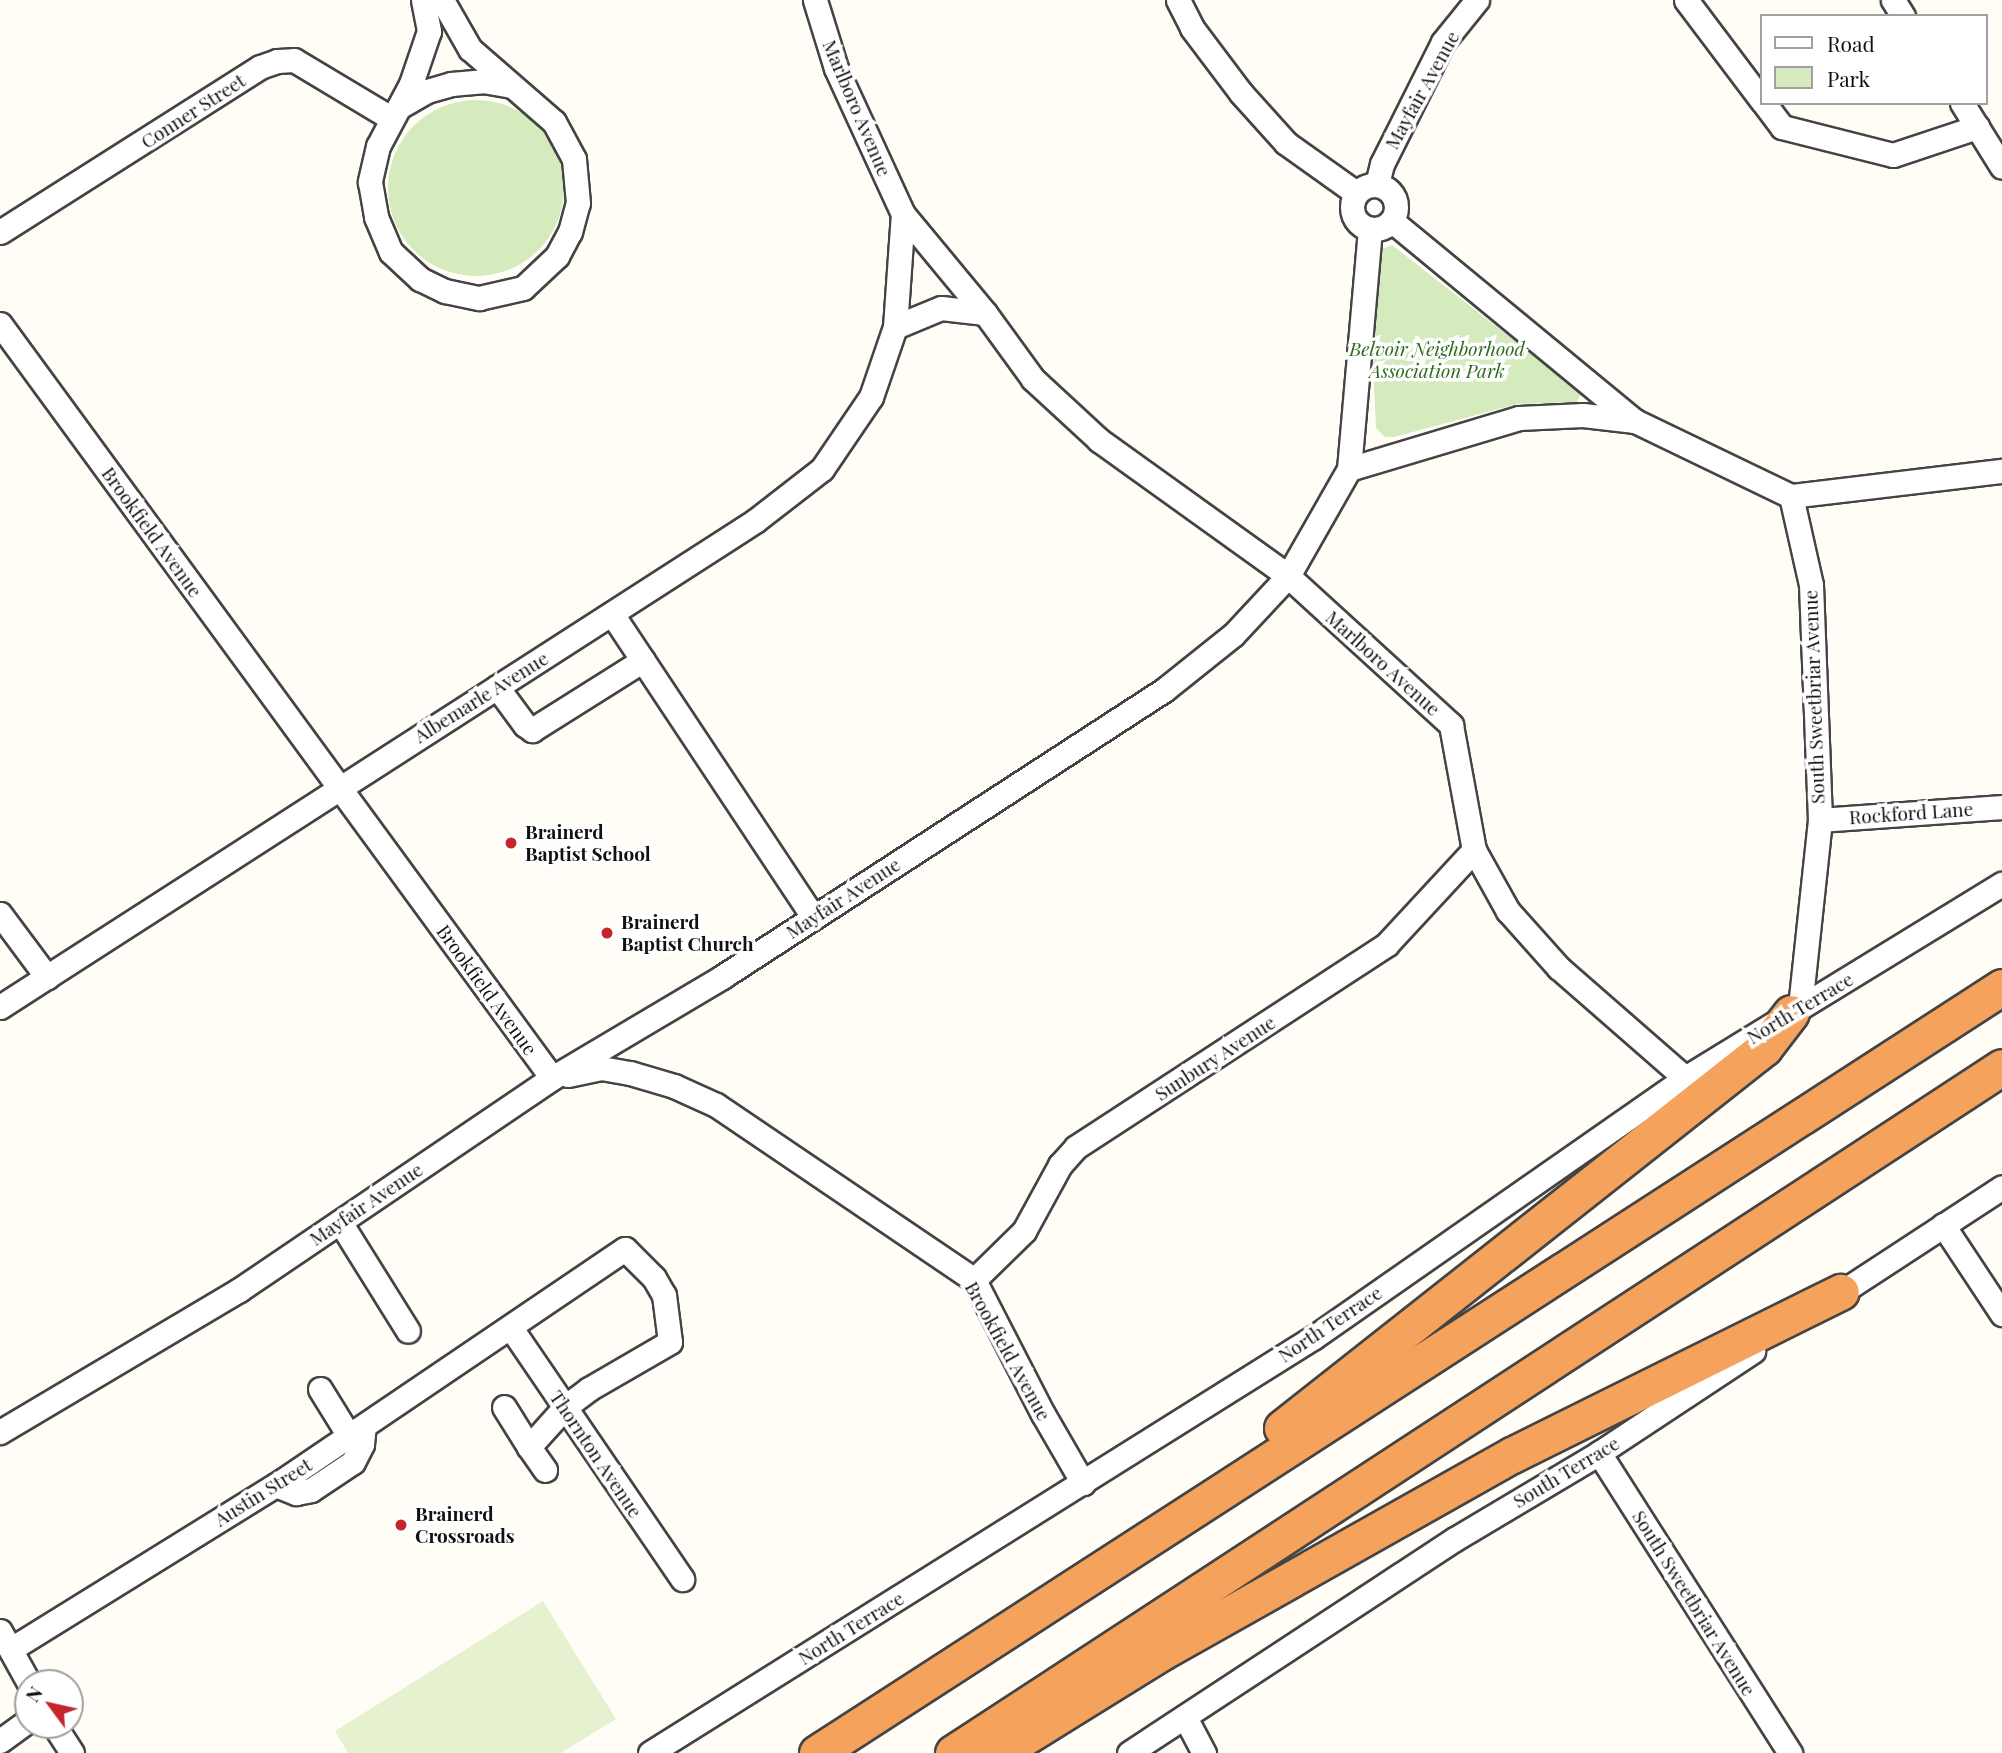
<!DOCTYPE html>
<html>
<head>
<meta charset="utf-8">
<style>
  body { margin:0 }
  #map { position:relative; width:2002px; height:1753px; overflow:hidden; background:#fffdf5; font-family:"Playfair Display",serif }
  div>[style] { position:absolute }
  .green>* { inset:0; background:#d5ebbd }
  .round { border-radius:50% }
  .pitch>* { inset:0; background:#e6f2cf }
  .roads { filter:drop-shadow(2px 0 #444) drop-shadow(-2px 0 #444) drop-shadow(0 2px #444) drop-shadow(0 -2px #444) }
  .minor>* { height:23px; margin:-11.5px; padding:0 11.5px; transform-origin:11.5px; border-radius:11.5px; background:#fff }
  .minor>.ring { margin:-11.5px; padding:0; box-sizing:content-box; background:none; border:23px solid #fff; border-radius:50% }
  .highway>* { height:35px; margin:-17.5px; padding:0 17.5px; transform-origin:17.5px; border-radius:17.5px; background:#f5a25d }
  .dots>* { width:19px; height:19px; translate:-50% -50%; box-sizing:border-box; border:4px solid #fff; border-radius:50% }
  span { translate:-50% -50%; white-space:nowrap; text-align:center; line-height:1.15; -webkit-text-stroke:7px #fff; paint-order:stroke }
  .street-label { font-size:19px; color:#111 }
  .park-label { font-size:19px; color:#2f6b1f; font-style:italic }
  .poi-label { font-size:19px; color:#111; font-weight:700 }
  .left { translate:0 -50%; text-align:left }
  .legend { position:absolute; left:1760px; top:14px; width:228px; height:91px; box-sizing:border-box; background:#fff; border:2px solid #a0a0a0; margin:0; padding:9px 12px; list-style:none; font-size:21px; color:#111 }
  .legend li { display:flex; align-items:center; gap:14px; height:35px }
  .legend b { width:35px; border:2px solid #a0a0a0 }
  .north { position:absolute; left:14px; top:1669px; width:70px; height:70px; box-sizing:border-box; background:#fff; border:2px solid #a0a0a0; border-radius:50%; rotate:303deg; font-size:19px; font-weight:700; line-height:28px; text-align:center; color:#111 }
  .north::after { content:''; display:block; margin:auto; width:24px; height:32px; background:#c4262e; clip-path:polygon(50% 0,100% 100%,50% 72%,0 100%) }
</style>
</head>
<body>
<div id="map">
  <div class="green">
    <i class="round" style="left:388px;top:100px;width:176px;height:176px"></i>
    <i style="clip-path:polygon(1392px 245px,1570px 384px,1581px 393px,1577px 402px,1517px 404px,1394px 437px,1385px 437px,1376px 428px,1373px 366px,1382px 249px)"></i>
  </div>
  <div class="pitch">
    <i style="clip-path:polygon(543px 1601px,616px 1719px,561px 1753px,348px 1753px,335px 1731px)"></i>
  </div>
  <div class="roads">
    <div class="minor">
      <i style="left:423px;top:0;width:32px;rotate:79deg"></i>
      <i style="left:429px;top:31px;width:56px;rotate:108.8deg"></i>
      <i style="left:411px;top:84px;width:70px;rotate:118deg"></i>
      <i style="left:378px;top:146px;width:37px;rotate:103deg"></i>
      <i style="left:370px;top:182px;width:36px;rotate:80deg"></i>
      <i style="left:376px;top:217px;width:38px;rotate:67deg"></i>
      <i style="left:391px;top:252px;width:40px;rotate:43deg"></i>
      <i style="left:420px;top:279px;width:28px;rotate:26deg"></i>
      <i style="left:445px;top:291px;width:35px;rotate:12deg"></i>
      <i style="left:479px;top:298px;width:45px;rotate:-12.8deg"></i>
      <i style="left:523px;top:288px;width:47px;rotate:-43.3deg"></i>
      <i style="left:557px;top:256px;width:27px;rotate:-62deg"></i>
      <i style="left:570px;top:232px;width:30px;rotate:-75deg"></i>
      <i style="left:578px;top:203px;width:44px;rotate:-95.2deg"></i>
      <i style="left:574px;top:159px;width:42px;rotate:-118.4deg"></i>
      <i style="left:554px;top:122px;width:111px;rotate:-139deg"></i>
      <i style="left:470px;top:49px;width:56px;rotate:-119.7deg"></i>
      <i style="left:1178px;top:0;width:31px;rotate:63deg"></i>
      <i style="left:1192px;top:28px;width:81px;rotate:53deg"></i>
      <i style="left:1241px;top:93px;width:67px;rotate:48deg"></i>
      <i style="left:1286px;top:143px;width:86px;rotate:35.5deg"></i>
      <i style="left:1686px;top:0;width:126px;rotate:53deg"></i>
      <i style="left:1893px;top:0;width:19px;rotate:58deg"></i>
      <i style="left:1764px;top:103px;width:30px;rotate:53deg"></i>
      <i style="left:1782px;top:127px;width:114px;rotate:14.2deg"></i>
      <i style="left:1893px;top:155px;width:89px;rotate:-18.4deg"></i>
      <i style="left:1962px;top:103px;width:75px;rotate:58deg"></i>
      <i style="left:399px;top:107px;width:32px;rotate:-30deg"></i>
      <i style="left:427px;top:91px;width:25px;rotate:-16deg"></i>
      <i style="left:451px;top:84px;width:32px;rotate:-5deg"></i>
      <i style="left:483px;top:81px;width:29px;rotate:10deg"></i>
      <i style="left:1377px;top:184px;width:21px;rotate:-76deg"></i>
      <i style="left:1382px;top:164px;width:136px;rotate:-63.4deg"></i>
      <i style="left:1443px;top:42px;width:54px;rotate:-51deg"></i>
      <i class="ring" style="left:1352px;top:185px;width:21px;height:21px"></i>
      <i style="left:903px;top:214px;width:129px;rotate:50.4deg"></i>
      <i style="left:985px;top:313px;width:82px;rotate:54deg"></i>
      <i style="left:1033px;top:379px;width:90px;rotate:42.7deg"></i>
      <i style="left:1099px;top:440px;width:233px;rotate:35.7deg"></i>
      <i style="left:1288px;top:576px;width:221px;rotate:42.4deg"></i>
      <i style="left:1451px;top:725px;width:127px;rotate:79.6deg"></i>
      <i style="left:1474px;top:850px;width:70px;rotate:60.9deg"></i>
      <i style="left:1508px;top:911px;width:76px;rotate:48.2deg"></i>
      <i style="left:1559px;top:968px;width:167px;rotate:41.1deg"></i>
      <i style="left:1392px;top:221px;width:315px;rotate:39.5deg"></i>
      <i style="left:1635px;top:421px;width:173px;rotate:25.7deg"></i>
      <i style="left:1791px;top:496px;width:91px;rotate:77.3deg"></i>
      <i style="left:1811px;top:585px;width:235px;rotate:87.8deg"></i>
      <i style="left:1820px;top:820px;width:189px;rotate:96.1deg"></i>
      <i style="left:0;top:232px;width:308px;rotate:-32.4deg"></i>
      <i style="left:260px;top:67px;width:18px;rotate:-19deg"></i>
      <i style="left:277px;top:61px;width:17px;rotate:-3deg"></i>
      <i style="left:294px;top:60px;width:113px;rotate:30.9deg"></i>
      <i style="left:0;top:324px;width:934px;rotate:53.79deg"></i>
      <i style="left:895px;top:327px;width:50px;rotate:-22.4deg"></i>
      <i style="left:941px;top:308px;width:44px;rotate:6.5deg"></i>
      <i style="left:1349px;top:469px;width:177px;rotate:-16.7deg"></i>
      <i style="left:1519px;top:418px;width:64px;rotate:-2.7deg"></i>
      <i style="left:1583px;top:415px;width:52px;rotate:6.6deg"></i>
      <i style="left:1791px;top:496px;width:212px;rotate:-6.8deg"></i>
      <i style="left:612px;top:614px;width:364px;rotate:56.4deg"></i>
      <i style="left:497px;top:687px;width:47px;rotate:53.6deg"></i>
      <i style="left:525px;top:725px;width:9px;rotate:36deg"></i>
      <i style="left:532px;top:730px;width:131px;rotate:-32.2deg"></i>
      <i style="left:1820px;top:820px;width:182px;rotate:-4.1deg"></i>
      <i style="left:0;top:914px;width:79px;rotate:53.3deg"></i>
      <i style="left:0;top:1007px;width:898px;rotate:-32.77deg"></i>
      <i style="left:755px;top:521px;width:85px;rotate:-37.8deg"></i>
      <i style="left:822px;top:469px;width:87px;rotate:-55.8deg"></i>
      <i style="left:871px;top:397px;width:74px;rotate:-71.1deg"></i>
      <i style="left:895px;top:327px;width:113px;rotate:-86deg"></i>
      <i style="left:903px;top:214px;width:161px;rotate:-114.7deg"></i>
      <i style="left:836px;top:68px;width:71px;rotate:-107.2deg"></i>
      <i style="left:568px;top:1075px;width:34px;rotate:-12deg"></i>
      <i style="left:601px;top:1068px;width:29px;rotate:10deg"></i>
      <i style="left:630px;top:1073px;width:46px;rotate:16.5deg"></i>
      <i style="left:674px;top:1086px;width:46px;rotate:24.3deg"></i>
      <i style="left:716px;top:1105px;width:312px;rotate:34.1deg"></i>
      <i style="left:974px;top:1280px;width:151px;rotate:62.8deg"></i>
      <i style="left:1043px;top:1414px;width:80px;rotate:59.9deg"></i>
      <i style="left:340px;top:1222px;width:128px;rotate:58deg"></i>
      <i style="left:1943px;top:1225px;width:107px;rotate:56.5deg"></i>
      <i style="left:974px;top:1280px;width:70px;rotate:-44.4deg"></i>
      <i style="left:1024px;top:1231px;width:75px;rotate:-61.4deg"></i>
      <i style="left:1060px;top:1165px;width:24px;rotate:-48deg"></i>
      <i style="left:1076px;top:1147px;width:371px;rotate:-33.1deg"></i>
      <i style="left:1387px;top:944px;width:128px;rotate:-47.2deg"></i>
      <i style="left:1831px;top:1299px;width:204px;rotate:-33.2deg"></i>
      <i style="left:511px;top:1328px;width:304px;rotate:55.7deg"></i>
      <i style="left:320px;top:1389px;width:55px;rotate:58.3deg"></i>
      <i style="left:0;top:1432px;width:278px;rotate:-30.7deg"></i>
      <i style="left:239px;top:1290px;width:378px;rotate:-34.1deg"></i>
      <i style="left:552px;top:1078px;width:198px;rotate:-30.7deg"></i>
      <i style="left:722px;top:977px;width:527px;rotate:-33deg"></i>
      <i style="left:1164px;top:690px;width:88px;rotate:-38.6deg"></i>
      <i style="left:1233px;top:635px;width:81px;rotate:-47deg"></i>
      <i style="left:1288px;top:576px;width:123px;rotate:-60.3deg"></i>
      <i style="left:1349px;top:469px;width:241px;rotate:-85deg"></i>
      <i style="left:529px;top:1447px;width:28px;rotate:55deg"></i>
      <i style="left:1599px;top:1453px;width:356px;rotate:57.5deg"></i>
      <i style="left:276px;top:1485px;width:22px;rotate:22deg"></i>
      <i style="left:296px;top:1493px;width:15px;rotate:-11deg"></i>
      <i style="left:311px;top:1490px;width:50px;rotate:-33.7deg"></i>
      <i style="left:353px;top:1462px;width:20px;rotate:-63deg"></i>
      <i style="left:362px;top:1444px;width:18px;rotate:-84deg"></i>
      <i style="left:0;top:1631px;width:60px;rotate:60.9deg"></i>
      <i style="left:11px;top:1649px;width:319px;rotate:-31.8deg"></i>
      <i style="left:282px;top:1481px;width:414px;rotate:-34.1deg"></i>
      <i style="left:625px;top:1249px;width:41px;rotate:45deg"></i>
      <i style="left:654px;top:1278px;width:20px;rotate:60deg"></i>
      <i style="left:664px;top:1295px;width:47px;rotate:82.7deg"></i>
      <i style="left:670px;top:1342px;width:94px;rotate:149.9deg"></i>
      <i style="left:589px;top:1389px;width:30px;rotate:143deg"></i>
      <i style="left:565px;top:1407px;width:54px;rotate:132deg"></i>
      <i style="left:529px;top:1447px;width:47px;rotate:-122deg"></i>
      <i style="left:1185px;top:1717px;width:41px;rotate:62.2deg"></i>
      <i style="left:54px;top:1725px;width:33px;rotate:57deg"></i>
      <i style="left:0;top:1741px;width:34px;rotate:-36deg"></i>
      <i style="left:650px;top:1753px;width:784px;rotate:-32.07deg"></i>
      <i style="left:1314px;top:1337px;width:452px;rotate:-34.9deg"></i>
      <i style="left:1685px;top:1078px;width:372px;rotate:-31.5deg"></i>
      <i style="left:1129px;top:1753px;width:390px;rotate:-33.3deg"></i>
      <i style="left:1455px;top:1539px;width:168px;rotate:-30.8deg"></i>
      <i style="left:1599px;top:1453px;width:185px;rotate:-33.5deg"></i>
    </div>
    <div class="highway">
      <i style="left:1282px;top:1428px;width:614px;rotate:-38.25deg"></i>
      <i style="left:1764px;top:1048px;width:44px;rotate:-52.4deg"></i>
      <i style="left:817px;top:1753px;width:1411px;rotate:-32.88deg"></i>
      <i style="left:953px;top:1753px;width:1253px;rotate:-33.18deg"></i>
      <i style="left:999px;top:1753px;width:192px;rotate:-31.8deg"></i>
      <i style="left:1162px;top:1652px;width:402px;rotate:-29.4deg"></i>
      <i style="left:1512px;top:1455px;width:367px;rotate:-26.4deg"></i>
    </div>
  </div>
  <div class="dots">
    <i style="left:511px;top:843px;background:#c4262e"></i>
    <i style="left:607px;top:933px;background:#c4262e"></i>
    <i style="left:401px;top:1525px;background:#c4262e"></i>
  </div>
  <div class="street-label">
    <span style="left:1422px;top:90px;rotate:-61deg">Mayfair Avenue</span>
    <span style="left:857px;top:108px;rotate:67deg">Marlboro Avenue</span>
    <span style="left:193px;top:111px;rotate:-33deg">Conner Street</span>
    <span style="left:152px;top:532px;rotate:54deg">Brookfield Avenue</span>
    <span style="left:1383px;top:663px;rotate:42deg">Marlboro Avenue</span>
    <span style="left:481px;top:697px;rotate:-32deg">Albemarle Avenue</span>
    <span style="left:1814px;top:697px;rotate:-92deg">South Sweetbriar Avenue</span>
    <span style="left:1911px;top:813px;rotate:-4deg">Rockford Lane</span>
    <span style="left:843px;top:898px;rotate:-33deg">Mayfair Avenue</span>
    <span style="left:487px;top:990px;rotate:54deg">Brookfield Avenue</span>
    <span style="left:1800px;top:1008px;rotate:-31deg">North Terrace</span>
    <span style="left:1215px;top:1058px;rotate:-33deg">Sunbury Avenue</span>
    <span style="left:366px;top:1204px;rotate:-34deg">Mayfair Avenue</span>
    <span style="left:1330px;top:1324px;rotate:-34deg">North Terrace</span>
    <span style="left:1008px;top:1351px;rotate:61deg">Brookfield Avenue</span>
    <span style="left:596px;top:1454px;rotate:56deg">Thornton Avenue</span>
    <span style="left:1566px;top:1472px;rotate:-31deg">South Terrace</span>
    <span style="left:263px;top:1492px;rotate:-32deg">Austin Street</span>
    <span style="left:1694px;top:1603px;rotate:58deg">South Sweetbriar Avenue</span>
    <span style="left:851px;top:1628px;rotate:-32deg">North Terrace</span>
  </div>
  <div class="park-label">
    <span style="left:1437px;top:360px">Belvoir Neighborhood<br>Association Park</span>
  </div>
  <div class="poi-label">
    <span class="left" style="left:525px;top:843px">Brainerd<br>Baptist School</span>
    <span class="left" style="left:621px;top:933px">Brainerd<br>Baptist Church</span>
    <span class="left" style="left:415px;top:1525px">Brainerd<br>Crossroads</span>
  </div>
  <ul class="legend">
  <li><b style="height:9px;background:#fff"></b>Road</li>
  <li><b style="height:19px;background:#d5ebbd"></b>Park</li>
  </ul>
  <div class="north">N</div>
</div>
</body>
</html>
